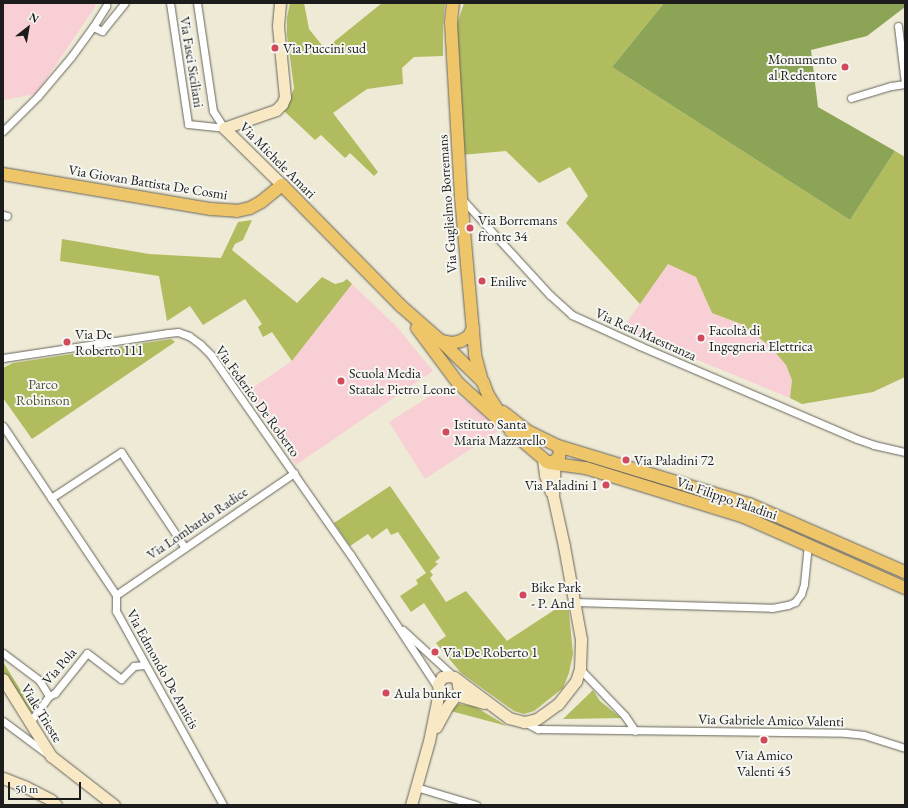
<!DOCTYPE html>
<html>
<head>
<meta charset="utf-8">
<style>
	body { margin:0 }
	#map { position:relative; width:908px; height:808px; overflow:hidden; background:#eeead5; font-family:"EB Garamond",serif }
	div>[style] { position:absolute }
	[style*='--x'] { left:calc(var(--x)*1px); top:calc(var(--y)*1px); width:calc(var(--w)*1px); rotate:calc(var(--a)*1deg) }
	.built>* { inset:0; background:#f7cfd4 }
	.green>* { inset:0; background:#b1bc5e; transform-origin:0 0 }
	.forest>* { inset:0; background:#8ca455 }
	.roads { filter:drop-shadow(0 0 1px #66645d) drop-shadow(0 0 1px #66645d) }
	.street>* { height:7px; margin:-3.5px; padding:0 3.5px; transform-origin:3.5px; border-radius:3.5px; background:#fff }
	.secondary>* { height:11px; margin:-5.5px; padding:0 5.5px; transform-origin:5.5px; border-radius:5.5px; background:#f8e8c3 }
	.primary>* { height:12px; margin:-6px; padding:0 6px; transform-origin:6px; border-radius:6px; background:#eec569 }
	.dots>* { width:11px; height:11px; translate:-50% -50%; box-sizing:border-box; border:2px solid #f6f6f2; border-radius:50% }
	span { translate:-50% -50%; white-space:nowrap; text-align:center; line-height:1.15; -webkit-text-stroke:4px #f6f6f2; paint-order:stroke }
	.poi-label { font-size:14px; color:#1c1c1c }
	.left { translate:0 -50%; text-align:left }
	.right { translate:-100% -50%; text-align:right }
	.street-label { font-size:14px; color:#1c1c1c }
	.park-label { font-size:14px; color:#505433 }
	.frame { position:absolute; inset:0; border:4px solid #1c1c1c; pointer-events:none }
	.north { position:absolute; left:8px; top:8px; width:40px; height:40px; -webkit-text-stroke:3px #f6f6f2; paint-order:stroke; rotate:31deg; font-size:11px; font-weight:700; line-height:16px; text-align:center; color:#1c1c1c }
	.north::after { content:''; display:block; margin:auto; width:14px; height:18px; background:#1c1c1c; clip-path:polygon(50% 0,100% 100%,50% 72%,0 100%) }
	.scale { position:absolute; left:8px; top:782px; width:73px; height:18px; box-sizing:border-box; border:2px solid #1c1c1c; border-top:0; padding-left:5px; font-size:12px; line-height:14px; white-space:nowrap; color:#1c1c1c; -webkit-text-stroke:3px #f6f6f2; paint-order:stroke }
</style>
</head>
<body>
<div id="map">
	<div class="built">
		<div style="clip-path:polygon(3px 3px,96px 3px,95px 7px,36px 94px,3px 100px)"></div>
		<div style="clip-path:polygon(668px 264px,696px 277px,712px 313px,740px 324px,770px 346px,786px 365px,792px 380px,790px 398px,622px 329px)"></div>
		<div style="clip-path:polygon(352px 284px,397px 327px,433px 371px,296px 465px,248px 391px,292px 361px)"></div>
		<div style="clip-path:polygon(444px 387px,480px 411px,498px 431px,425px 479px,389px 422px)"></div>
	</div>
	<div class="green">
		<div style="clip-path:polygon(290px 3px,304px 3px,309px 29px,325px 49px,382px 3px,445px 3px,443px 28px,443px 56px,414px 57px,402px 68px,403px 84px,367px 89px,333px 113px,378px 172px,374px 176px,350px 153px,345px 158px,321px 135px,315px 140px,283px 110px,288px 105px,294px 88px,287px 35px,287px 18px)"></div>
		<div style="clip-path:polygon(464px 3px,664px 3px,612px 67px,850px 220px,895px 151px,905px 157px,905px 377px,873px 392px,802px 404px,790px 398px,792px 380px,786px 365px,770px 346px,741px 324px,712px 313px,696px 277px,668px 264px,640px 304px,566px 223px,588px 196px,570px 167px,539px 183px,506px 151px,461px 155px,457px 25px)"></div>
		<div style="clip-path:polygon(252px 220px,243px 240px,235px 244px,232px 250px,297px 303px,322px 277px,335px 284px,343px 282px,347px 279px,352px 284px,292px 361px,272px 332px,263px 337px,258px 327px,262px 324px,245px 299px,203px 325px,190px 306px,167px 321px,159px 276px,60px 261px,62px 239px,149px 254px,221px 258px,238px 222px)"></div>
		<div style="clip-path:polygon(171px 339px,175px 342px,32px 439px,3px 398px,3px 368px,13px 363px)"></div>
		<div style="clip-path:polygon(390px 486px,440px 558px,435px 562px,438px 564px,430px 571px,433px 575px,430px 578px,446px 602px,466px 591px,507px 641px,565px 603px,568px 602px,573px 654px,569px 673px,563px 688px,534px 711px,524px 714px,514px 711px,461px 673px,436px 643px,446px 636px,424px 603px,411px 612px,400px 596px,418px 584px,416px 580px,426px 573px,398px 532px,391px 535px,387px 528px,372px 539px,368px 534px,350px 546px,334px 523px)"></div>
		<div style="left:3px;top:662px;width:58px;height:6px;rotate:58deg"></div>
		<div style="clip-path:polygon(593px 690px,600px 701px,621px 718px,563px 719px)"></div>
		<div style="clip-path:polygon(459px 704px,474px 706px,507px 726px,447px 710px,453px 705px)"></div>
	</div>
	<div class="forest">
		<div style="clip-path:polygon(664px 3px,905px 3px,905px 7px,867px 36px,811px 50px,818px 107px,895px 151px,850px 220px,612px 67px)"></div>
	</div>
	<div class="roads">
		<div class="street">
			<div style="--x:170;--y:3;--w:122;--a:81.5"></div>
			<div style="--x:188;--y:124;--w:36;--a:6"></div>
			<div style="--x:197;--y:3;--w:109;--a:81.6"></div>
			<div style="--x:213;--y:111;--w:20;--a:57"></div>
			<div style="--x:898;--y:26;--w:57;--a:83"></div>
			<div style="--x:93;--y:27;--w:25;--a:-58"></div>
			<div style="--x:851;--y:98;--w:42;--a:-16.7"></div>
			<div style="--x:891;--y:86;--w:14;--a:-8"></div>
			<div style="--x:3;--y:131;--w:49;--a:-45"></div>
			<div style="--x:38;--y:96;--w:51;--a:-49.8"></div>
			<div style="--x:71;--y:57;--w:37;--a:-54"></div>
			<div style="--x:93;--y:27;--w:10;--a:24"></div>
			<div style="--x:102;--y:31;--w:36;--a:-51"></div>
			<div style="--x:461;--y:198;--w:132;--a:47.5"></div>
			<div style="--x:550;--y:295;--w:30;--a:42"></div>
			<div style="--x:572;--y:315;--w:75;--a:24.5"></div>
			<div style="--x:640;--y:346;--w:236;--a:23.2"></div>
			<div style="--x:857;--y:439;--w:18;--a:19"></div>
			<div style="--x:874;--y:445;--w:32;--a:13"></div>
			<div style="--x:3;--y:215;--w:4;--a:14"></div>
			<div style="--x:3;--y:358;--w:167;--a:-8.6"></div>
			<div style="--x:168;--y:333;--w:10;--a:-6"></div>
			<div style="--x:178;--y:332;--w:12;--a:20"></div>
			<div style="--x:189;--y:336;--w:14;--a:36"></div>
			<div style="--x:200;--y:344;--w:16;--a:45"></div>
			<div style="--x:211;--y:355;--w:243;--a:55.1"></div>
			<div style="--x:350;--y:554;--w:160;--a:56.7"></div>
			<div style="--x:3;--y:426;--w:203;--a:56.2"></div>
			<div style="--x:116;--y:595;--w:16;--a:90"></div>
			<div style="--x:116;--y:611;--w:222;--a:61.1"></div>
			<div style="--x:51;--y:498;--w:84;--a:-33.3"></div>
			<div style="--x:121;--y:452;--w:115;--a:56.3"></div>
			<div style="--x:116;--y:595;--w:216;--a:-34.4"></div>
			<div style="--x:575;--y:602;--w:197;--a:1.7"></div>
			<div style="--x:772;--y:608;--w:16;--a:-11"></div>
			<div style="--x:788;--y:605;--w:8;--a:-23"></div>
			<div style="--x:795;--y:602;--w:10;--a:-53"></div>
			<div style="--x:801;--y:594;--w:10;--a:-73"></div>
			<div style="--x:804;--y:584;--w:40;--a:-84.3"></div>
			<div style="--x:403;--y:630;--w:68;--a:42.6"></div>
			<div style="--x:3;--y:653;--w:45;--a:36.9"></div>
			<div style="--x:39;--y:680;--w:19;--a:58"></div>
			<div style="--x:49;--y:696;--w:32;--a:126"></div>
			<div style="--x:580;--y:669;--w:65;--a:46.2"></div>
			<div style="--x:625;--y:716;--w:18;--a:56"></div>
			<div style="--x:49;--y:696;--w:7;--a:-27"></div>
			<div style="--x:55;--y:693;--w:51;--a:-51.3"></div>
			<div style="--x:87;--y:653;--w:43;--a:37.4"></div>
			<div style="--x:121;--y:679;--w:18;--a:-45"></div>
			<div style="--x:134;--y:666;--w:11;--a:-5"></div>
			<div style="--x:3;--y:721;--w:54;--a:36.7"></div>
			<div style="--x:524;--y:722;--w:16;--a:27"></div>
			<div style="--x:538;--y:729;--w:308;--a:0.7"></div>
			<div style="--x:846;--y:733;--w:18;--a:6"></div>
			<div style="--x:864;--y:735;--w:43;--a:17.6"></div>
			<div style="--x:416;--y:787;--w:63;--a:16.7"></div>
		</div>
		<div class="secondary">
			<div style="--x:280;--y:3;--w:23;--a:95"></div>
			<div style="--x:278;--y:26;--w:71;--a:84.4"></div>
			<div style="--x:285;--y:97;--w:8;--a:113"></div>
			<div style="--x:282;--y:104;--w:8;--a:135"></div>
			<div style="--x:276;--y:110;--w:55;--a:160.9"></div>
			<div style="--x:224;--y:128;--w:81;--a:44.5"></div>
			<div style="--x:543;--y:460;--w:15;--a:82"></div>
			<div style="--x:545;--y:475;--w:18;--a:71"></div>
			<div style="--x:3;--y:679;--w:91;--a:58.1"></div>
			<div style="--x:51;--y:756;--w:80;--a:37.9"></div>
			<div style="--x:456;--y:695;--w:29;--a:16"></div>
			<div style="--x:436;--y:727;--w:23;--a:-61"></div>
			<div style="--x:447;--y:707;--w:20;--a:-53"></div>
			<div style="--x:459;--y:691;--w:11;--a:-100"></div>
			<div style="--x:3;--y:778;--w:22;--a:21"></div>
			<div style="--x:24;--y:786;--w:30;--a:27"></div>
			<div style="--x:51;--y:800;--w:7;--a:45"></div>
			<div style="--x:411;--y:805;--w:66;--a:-74.3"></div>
			<div style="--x:429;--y:741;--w:50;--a:-78.5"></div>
			<div style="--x:439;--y:692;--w:8;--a:-97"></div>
			<div style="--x:438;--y:684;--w:8;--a:-60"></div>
			<div style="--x:442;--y:677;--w:8;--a:-7"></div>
			<div style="--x:450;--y:676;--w:4;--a:14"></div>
			<div style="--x:454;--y:677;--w:69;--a:36.7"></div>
			<div style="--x:509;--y:718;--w:16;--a:15"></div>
			<div style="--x:524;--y:722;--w:13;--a:-13"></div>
			<div style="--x:537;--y:719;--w:26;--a:-36"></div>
			<div style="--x:558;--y:704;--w:29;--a:-52"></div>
			<div style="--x:576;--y:681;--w:13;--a:-72"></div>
			<div style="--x:580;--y:669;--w:30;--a:-88"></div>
			<div style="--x:581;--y:639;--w:95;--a:-100.4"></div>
			<div style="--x:564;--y:546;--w:51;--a:-102.4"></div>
			<div style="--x:553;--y:496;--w:35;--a:-87"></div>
		</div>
		<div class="primary">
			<div style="--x:453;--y:3;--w:20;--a:96"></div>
			<div style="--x:451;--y:23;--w:174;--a:86.7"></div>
			<div style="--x:461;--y:197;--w:159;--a:84.9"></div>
			<div style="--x:475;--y:355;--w:27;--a:75"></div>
			<div style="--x:3;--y:174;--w:211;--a:9.6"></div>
			<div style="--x:211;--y:209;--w:26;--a:4"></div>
			<div style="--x:237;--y:211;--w:13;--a:-13"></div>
			<div style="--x:250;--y:208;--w:13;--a:-29"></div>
			<div style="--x:261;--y:202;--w:27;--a:-39"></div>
			<div style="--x:282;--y:185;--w:170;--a:45.5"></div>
			<div style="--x:401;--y:306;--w:53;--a:41.2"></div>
			<div style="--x:441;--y:341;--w:59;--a:44.3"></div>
			<div style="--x:483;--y:382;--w:14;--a:69"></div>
			<div style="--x:488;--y:395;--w:43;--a:57.4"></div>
			<div style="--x:511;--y:431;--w:48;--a:40.7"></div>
			<div style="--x:547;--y:462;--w:6;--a:0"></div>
			<div style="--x:553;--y:462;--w:8;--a:-40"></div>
			<div style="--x:559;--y:457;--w:5;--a:-79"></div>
			<div style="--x:560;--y:452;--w:6;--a:-108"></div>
			<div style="--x:417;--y:328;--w:69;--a:53.3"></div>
			<div style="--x:458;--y:383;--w:57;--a:42.1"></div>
			<div style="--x:441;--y:341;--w:11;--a:10"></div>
			<div style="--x:452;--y:343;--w:9;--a:-13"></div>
			<div style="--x:461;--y:341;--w:9;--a:-32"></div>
			<div style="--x:469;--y:336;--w:9;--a:-63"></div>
			<div style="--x:503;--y:412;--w:31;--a:38"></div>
			<div style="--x:527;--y:431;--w:34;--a:26"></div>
			<div style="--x:558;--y:446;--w:200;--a:16.9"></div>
			<div style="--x:749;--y:504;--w:170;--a:23.6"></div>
			<div style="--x:549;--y:463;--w:37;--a:8"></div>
			<div style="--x:586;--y:468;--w:165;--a:17.2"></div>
			<div style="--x:744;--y:517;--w:176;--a:23.8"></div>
		</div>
	</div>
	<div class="dots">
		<div style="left:275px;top:48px;background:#d1495b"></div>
		<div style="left:845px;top:67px;background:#d1495b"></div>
		<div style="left:470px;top:228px;background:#d1495b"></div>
		<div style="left:482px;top:281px;background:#d1495b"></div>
		<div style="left:701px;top:338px;background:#d1495b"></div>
		<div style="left:67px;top:342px;background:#d1495b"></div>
		<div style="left:341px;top:381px;background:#d1495b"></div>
		<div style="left:446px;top:432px;background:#d1495b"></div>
		<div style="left:626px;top:460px;background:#d1495b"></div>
		<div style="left:606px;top:485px;background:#d1495b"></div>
		<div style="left:523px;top:595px;background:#d1495b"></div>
		<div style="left:435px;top:652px;background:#d1495b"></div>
		<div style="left:386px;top:693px;background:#d1495b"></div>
		<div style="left:764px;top:740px;background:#d1495b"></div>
	</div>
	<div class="poi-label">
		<span class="left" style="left:283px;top:48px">Via Puccini sud</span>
		<span class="right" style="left:837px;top:67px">Monumento<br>al Redentore</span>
		<span class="left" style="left:478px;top:228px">Via Borremans<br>fronte 34</span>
		<span class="left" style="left:490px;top:281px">Enilive</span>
		<span class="left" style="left:709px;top:338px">Facoltà di<br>Ingegneria Elettrica</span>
		<span class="left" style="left:75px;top:342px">Via De<br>Roberto 111</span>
		<span class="left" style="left:349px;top:381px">Scuola Media<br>Statale Pietro Leone</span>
		<span class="left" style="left:454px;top:432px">Istituto Santa<br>Maria Mazzarello</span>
		<span class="left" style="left:634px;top:460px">Via Paladini 72</span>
		<span class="right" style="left:598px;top:485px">Via Paladini 1</span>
		<span class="left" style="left:531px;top:595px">Bike Park<br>- P. And</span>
		<span class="left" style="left:443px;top:652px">Via De Roberto 1</span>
		<span class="left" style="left:394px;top:693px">Aula bunker</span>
		<span style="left:764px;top:763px">Via Amico<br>Valenti 45</span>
	</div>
	<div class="street-label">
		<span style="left:192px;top:62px;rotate:81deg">Via Fasci Siciliani</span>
		<span style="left:278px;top:160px;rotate:45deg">Via Michele Amari</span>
		<span style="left:148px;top:182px;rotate:9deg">Via Giovan Battista De Cosmi</span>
		<span style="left:447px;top:204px;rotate:-94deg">Via Guglielmo Borremans</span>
		<span style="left:646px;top:334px;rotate:24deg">Via Real Maestranza</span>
		<span style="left:258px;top:401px;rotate:54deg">Via Federico De Roberto</span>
		<span style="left:727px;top:498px;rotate:19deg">Via Filippo Paladini</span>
		<span style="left:197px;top:523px;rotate:-34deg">Via Lombardo Radice</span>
		<span style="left:59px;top:666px;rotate:-49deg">Via Pola</span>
		<span style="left:163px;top:669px;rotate:61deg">Via Edmondo De Amicis</span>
		<span style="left:42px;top:713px;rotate:58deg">Viale Trieste</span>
		<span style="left:771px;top:720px;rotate:1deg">Via Gabriele Amico Valenti</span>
	</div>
	<div class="park-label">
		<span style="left:43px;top:392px">Parco<br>Robinson</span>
	</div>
	<div class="frame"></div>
	<div class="north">N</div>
	<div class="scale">50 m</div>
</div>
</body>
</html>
